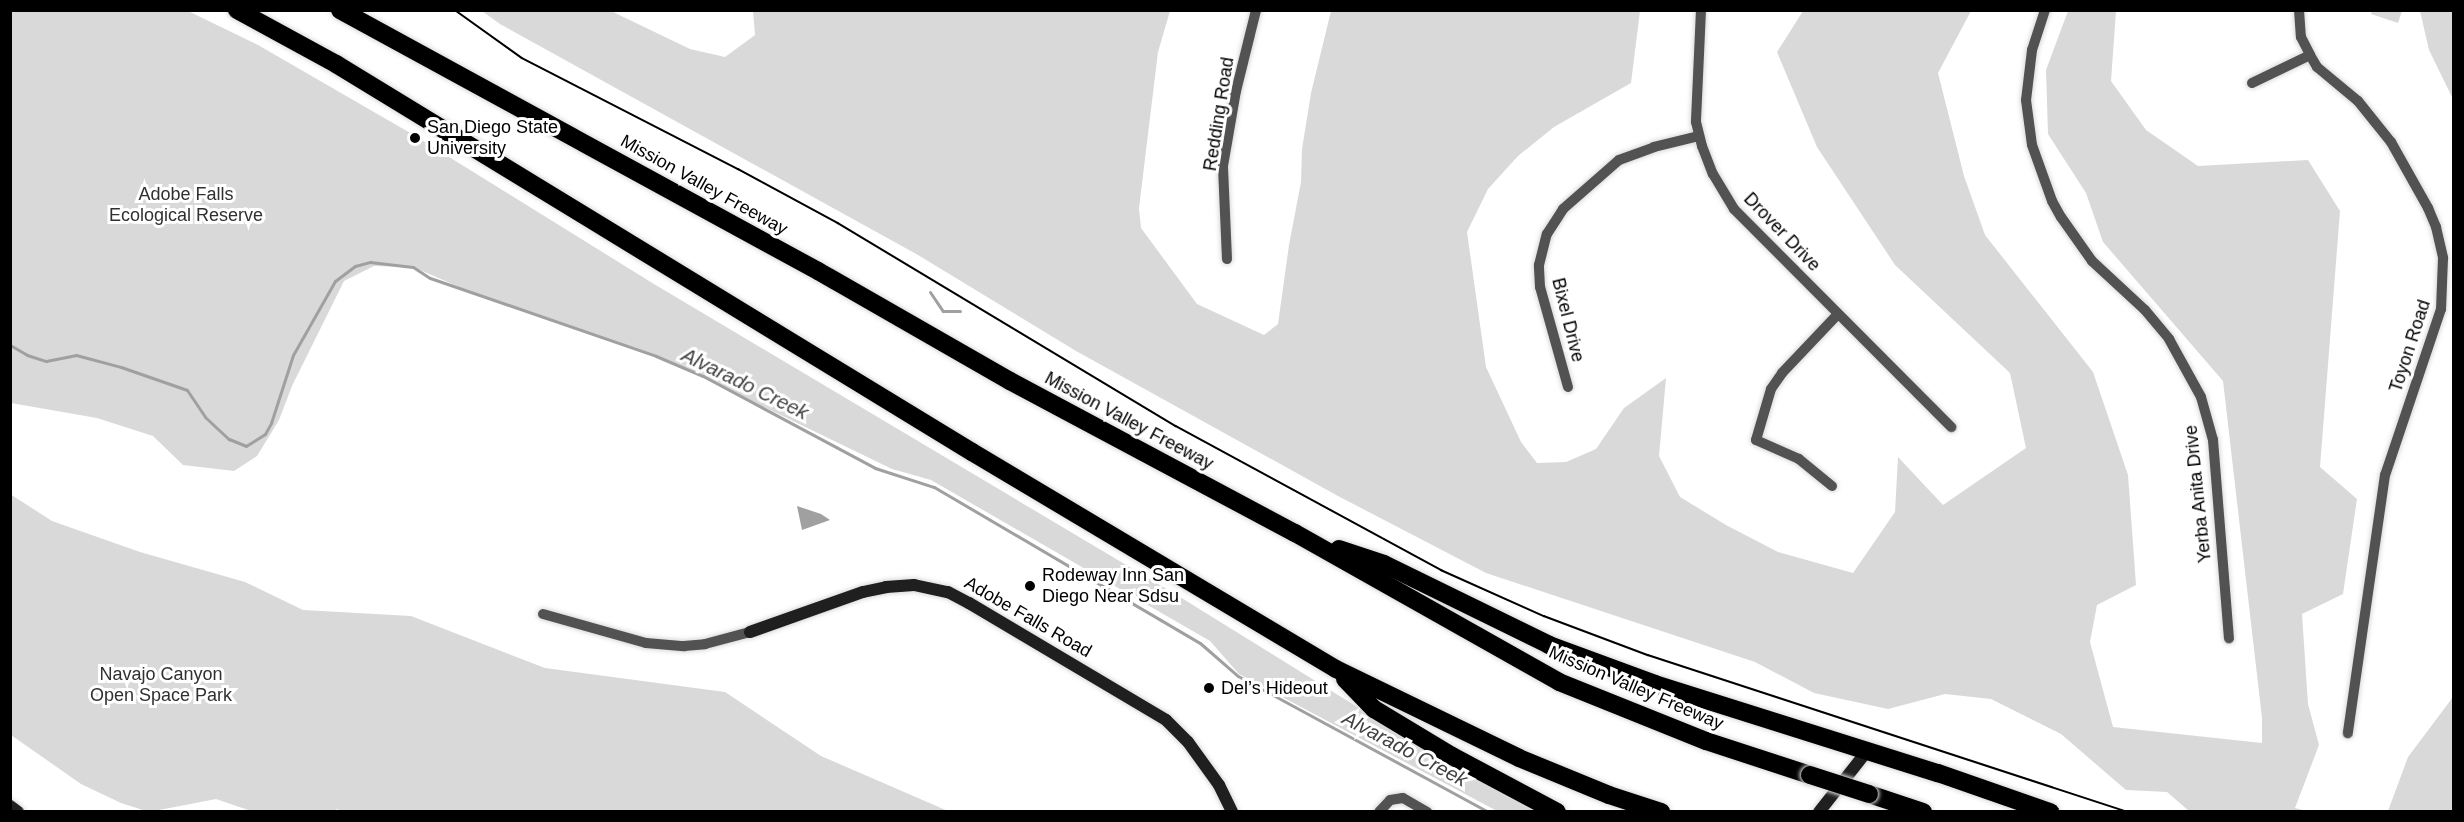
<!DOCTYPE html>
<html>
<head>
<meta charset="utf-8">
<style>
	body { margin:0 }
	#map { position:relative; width:2464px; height:822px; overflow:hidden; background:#fff; font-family:Arial,sans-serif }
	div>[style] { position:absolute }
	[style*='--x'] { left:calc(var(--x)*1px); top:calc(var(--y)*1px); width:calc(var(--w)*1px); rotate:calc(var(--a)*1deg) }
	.green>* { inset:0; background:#d9d9d9 }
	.water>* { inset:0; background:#a0a0a0 }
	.stream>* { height:3px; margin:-1.5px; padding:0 1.5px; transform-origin:1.5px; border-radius:1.5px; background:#a0a0a0 }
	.roads { filter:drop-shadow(0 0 2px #dbdbdb) drop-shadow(0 0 2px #dbdbdb) }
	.street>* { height:10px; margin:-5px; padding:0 5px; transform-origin:5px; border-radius:5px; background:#525252 }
	.secondary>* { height:12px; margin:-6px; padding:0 6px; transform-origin:6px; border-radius:6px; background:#1f1f1f }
	.highway>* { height:18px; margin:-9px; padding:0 9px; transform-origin:9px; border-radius:9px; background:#000 }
	.tram>* { height:1.5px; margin:-0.75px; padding:0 0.75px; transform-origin:0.75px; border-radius:0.75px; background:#000 }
	.bridges { filter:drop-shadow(0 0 2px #dbdbdb) drop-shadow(0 0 2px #dbdbdb) }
	.highway-bridge>* { height:18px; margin:-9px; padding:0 9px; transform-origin:9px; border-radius:9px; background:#000 }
	.dots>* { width:16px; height:16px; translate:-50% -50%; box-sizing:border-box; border:3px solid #fff; border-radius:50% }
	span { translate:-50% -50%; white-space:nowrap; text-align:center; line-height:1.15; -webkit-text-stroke:6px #fff; paint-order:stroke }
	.street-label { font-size:18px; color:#000 }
	.poi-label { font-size:18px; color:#000 }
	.left { translate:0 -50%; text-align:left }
	.park-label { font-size:18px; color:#303030 }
	.water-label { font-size:20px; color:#414141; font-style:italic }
	.frame { position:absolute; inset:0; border:12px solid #000; pointer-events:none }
</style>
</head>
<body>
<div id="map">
	<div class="green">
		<div style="clip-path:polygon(10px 11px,188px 11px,258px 45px,412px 134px,654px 284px,1180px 597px,1433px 754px,1539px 811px,1497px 811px,1239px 674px,1210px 641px,931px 480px,892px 469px,673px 363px,473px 293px,413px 267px,374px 266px,344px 281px,292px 386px,279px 420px,257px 456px,234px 471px,183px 465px,153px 436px,97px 418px,11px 403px)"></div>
		<div style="clip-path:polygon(482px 11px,611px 11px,690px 49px,725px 57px,755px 35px,753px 11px,1170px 11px,1158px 52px,1139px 208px,1141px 228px,1197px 304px,1264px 335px,1278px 324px,1289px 245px,1301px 182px,1302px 149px,1311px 93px,1331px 11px,1640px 11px,1631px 83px,1554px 127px,1518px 156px,1488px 189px,1467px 232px,1486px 367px,1521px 442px,1537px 463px,1566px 462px,1596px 449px,1624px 408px,1666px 378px,1659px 456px,1680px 497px,1726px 525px,1778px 552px,1853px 573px,1895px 512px,1898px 457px,1943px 505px,2026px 448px,2010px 373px,1895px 265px,1817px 147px,1777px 52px,1803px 11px,1971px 11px,1938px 73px,1964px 176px,1985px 235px,2093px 372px,2128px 475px,2136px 585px,2097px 605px,2090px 642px,2113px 727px,2262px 743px,2262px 718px,2223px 381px,2103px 242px,2086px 193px,2048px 134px,2046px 70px,2068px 11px,2116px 11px,2111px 81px,2146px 130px,2198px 166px,2308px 160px,2340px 211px,2320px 467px,2357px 499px,2343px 594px,2302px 614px,2308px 704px,2319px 745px,2295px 808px,2307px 811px,2189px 811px,2167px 792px,2126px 790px,2061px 734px,1991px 699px,1945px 694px,1888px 709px,1814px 693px,1755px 662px,1486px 573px,1338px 496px,1076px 351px,918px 255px,500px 24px)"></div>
		<div style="clip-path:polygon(2372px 11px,2373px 10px,2402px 11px,2398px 23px,2371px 14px)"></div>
		<div style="clip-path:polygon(2420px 11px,2453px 11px,2453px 99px,2429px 50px)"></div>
		<div style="clip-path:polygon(10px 494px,52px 521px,140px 552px,245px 582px,303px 610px,411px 616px,545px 668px,725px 692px,821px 756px,948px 811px,342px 812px,337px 809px,331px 812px,254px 812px,216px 799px,149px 812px,121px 803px,81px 784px,11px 735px)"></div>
		<div style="clip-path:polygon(2453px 697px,2453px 811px,2388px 811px,2408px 757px)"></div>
	</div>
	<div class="water">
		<div style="clip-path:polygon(797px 506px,821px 514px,830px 520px,802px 530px)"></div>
	</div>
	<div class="stream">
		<div style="--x:930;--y:292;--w:23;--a:56"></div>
		<div style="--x:943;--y:311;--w:17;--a:0"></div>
		<div style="--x:10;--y:345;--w:20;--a:30"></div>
		<div style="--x:27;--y:355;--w:20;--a:18"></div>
		<div style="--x:46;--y:361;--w:31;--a:-11"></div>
		<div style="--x:76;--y:355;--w:47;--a:14.9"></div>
		<div style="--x:121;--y:367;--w:70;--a:19.2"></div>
		<div style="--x:187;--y:390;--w:32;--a:56"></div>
		<div style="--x:205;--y:417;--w:33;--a:43"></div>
		<div style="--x:229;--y:439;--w:18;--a:22"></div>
		<div style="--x:246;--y:446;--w:22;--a:-32"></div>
		<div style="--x:265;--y:434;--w:13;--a:-61"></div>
		<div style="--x:271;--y:423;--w:71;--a:-72.1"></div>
		<div style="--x:293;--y:355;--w:85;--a:-60.4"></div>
		<div style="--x:335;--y:281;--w:25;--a:-37"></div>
		<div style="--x:355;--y:266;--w:16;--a:-15"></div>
		<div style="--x:370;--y:262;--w:43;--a:6.6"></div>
		<div style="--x:413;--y:267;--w:20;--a:33"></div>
		<div style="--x:430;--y:278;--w:239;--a:19"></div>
		<div style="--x:656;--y:356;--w:51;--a:23.1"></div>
		<div style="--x:703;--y:376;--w:195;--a:28.1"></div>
		<div style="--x:875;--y:468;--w:62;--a:17.9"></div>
		<div style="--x:934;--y:487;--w:308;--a:30.4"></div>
		<div style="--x:1200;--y:643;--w:50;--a:41"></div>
		<div style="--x:1238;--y:676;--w:285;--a:28.5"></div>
	</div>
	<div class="roads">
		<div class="street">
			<div style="--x:1701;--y:10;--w:112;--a:92.6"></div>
			<div style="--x:1696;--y:122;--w:25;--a:76"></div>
			<div style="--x:1702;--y:146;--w:30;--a:69"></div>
			<div style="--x:1713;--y:174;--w:41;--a:59"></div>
			<div style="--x:1734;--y:209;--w:308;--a:45.1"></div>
			<div style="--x:2045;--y:10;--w:42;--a:108"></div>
			<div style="--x:2032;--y:50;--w:50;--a:96.8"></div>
			<div style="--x:2026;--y:100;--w:45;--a:82.4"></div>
			<div style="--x:2032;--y:145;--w:59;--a:70.3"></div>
			<div style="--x:2052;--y:201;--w:18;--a:61"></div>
			<div style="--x:2061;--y:217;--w:54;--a:54.8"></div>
			<div style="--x:2092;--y:261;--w:72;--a:42.8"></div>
			<div style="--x:2145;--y:310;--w:38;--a:50"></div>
			<div style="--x:2169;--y:339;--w:66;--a:61.1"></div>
			<div style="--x:2201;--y:397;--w:45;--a:74.4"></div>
			<div style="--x:2213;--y:440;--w:199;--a:85.4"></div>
			<div style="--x:2299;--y:10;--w:27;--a:86"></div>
			<div style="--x:2301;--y:37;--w:20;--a:63"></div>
			<div style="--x:2310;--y:55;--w:14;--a:60"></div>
			<div style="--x:2317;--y:67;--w:53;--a:39.7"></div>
			<div style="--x:2358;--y:101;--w:53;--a:51.2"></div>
			<div style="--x:2391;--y:142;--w:76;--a:60.7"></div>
			<div style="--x:2428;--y:208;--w:21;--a:67"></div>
			<div style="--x:2436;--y:227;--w:32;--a:77"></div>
			<div style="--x:2443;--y:258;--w:51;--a:92.2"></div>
			<div style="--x:2441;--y:309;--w:175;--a:108.6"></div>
			<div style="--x:2385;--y:475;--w:261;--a:98.2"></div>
			<div style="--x:2252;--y:83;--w:64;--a:-25.8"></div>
			<div style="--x:1227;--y:259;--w:93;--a:-92.5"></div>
			<div style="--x:1223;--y:166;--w:76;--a:-80.2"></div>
			<div style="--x:1236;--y:91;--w:83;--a:-76.1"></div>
			<div style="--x:1568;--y:387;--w:104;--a:-105.6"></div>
			<div style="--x:1540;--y:287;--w:22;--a:-93"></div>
			<div style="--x:1539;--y:265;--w:32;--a:-76"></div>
			<div style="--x:1547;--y:234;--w:30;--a:-57"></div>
			<div style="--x:1563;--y:209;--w:74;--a:-41.2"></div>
			<div style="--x:1619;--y:160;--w:37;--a:-20"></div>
			<div style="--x:1654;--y:147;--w:46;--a:-13.7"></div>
			<div style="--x:1832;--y:486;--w:43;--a:-140.7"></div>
			<div style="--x:1799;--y:459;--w:47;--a:-156.2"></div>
			<div style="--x:1756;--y:440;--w:53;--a:-73.6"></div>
			<div style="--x:1771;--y:389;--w:19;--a:-55"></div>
			<div style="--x:1782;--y:373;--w:81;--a:-46.5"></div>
			<div style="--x:543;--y:614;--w:107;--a:15.7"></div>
			<div style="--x:646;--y:643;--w:38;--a:5"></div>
			<div style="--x:684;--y:646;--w:21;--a:-5"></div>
			<div style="--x:705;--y:644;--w:47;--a:-14.9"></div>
			<div style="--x:1379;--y:812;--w:16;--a:-47"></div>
			<div style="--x:1390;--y:800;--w:13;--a:-9"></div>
			<div style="--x:1403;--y:798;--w:28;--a:30"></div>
		</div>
		<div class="secondary">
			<div style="--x:750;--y:632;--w:120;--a:-19.5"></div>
			<div style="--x:863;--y:592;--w:24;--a:-12"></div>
			<div style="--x:886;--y:587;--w:28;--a:-4"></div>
			<div style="--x:914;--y:585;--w:35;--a:12"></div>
			<div style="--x:948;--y:592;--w:24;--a:28"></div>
			<div style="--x:969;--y:603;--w:229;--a:30.7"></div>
			<div style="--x:1166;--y:720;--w:31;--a:45"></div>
			<div style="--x:1188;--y:742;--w:53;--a:54.2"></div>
			<div style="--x:1219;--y:785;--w:30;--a:64"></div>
			<div style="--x:10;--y:806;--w:10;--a:37"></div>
			<div style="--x:1819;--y:812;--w:78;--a:-51.8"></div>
		</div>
		<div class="highway">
			<div style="--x:237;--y:10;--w:113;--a:28.6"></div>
			<div style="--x:336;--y:64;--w:745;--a:31.39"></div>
			<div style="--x:972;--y:452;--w:424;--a:30.8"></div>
			<div style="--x:1336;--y:669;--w:203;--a:25.9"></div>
			<div style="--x:1519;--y:758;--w:97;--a:22.3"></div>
			<div style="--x:1609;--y:795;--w:55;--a:18.1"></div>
			<div style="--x:340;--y:10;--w:545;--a:28.64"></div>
			<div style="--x:818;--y:271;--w:221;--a:29.8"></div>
			<div style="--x:1010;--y:381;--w:323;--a:28.1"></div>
			<div style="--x:1295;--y:533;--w:303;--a:29.4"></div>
			<div style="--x:1559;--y:682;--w:158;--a:21.9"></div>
			<div style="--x:1706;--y:741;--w:109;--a:18.1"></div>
			<div style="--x:1339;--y:549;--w:47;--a:18.4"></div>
			<div style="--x:1384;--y:564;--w:184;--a:26.1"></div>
			<div style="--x:1549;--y:645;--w:113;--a:20.2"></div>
			<div style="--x:1655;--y:684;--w:297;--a:17.5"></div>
			<div style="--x:1938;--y:773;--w:119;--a:19.2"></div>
			<div style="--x:1345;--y:679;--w:42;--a:46"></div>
			<div style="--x:1374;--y:709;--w:91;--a:31.1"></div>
			<div style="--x:1452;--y:756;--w:119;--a:28.1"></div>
			<div style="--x:1869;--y:794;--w:57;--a:18.4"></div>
		</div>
	</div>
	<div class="tram">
		<div style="--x:455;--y:10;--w:82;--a:35.6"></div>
		<div style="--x:522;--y:58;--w:243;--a:27.2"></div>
		<div style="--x:738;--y:169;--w:114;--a:28.4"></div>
		<div style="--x:838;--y:223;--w:394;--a:31"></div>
		<div style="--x:1176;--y:426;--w:302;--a:28.5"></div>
		<div style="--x:1441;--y:570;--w:113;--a:24.1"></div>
		<div style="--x:1544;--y:616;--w:111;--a:20.6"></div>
		<div style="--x:1648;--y:655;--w:505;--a:18.11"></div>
	</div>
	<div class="bridges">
		<div class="highway-bridge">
			<div style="--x:1810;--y:775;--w:62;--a:17.9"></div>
		</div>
	</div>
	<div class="dots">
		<div style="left:415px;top:138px;background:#000"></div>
		<div style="left:1030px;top:586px;background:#000"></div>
		<div style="left:1209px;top:688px;background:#000"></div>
	</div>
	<div class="street-label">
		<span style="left:1219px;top:114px;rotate:-81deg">Redding Road</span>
		<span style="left:704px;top:185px;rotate:29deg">Mission Valley Freeway</span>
		<span style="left:1782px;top:232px;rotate:46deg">Drover Drive</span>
		<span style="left:1568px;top:320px;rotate:76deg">Bixel Drive</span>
		<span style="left:2410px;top:346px;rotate:-72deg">Toyon Road</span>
		<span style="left:1129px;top:421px;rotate:28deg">Mission Valley Freeway</span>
		<span style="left:2198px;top:494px;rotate:-96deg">Yerba Anita Drive</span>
		<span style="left:1028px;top:617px;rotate:30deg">Adobe Falls Road</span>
		<span style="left:1636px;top:688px;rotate:23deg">Mission Valley Freeway</span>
	</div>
	<div class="poi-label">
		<span class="left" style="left:427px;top:138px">San Diego State<br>University</span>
		<span class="left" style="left:1042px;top:586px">Rodeway Inn San<br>Diego Near Sdsu</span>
		<span class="left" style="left:1221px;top:688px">Del’s Hideout</span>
	</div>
	<div class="park-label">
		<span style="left:186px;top:205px">Adobe Falls<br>Ecological Reserve</span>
		<span style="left:161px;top:685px">Navajo Canyon<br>Open Space Park</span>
	</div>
	<div class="water-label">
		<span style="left:745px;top:384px;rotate:26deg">Alvarado Creek</span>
		<span style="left:1405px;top:749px;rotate:28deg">Alvarado Creek</span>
	</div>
	<div class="frame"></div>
</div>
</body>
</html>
